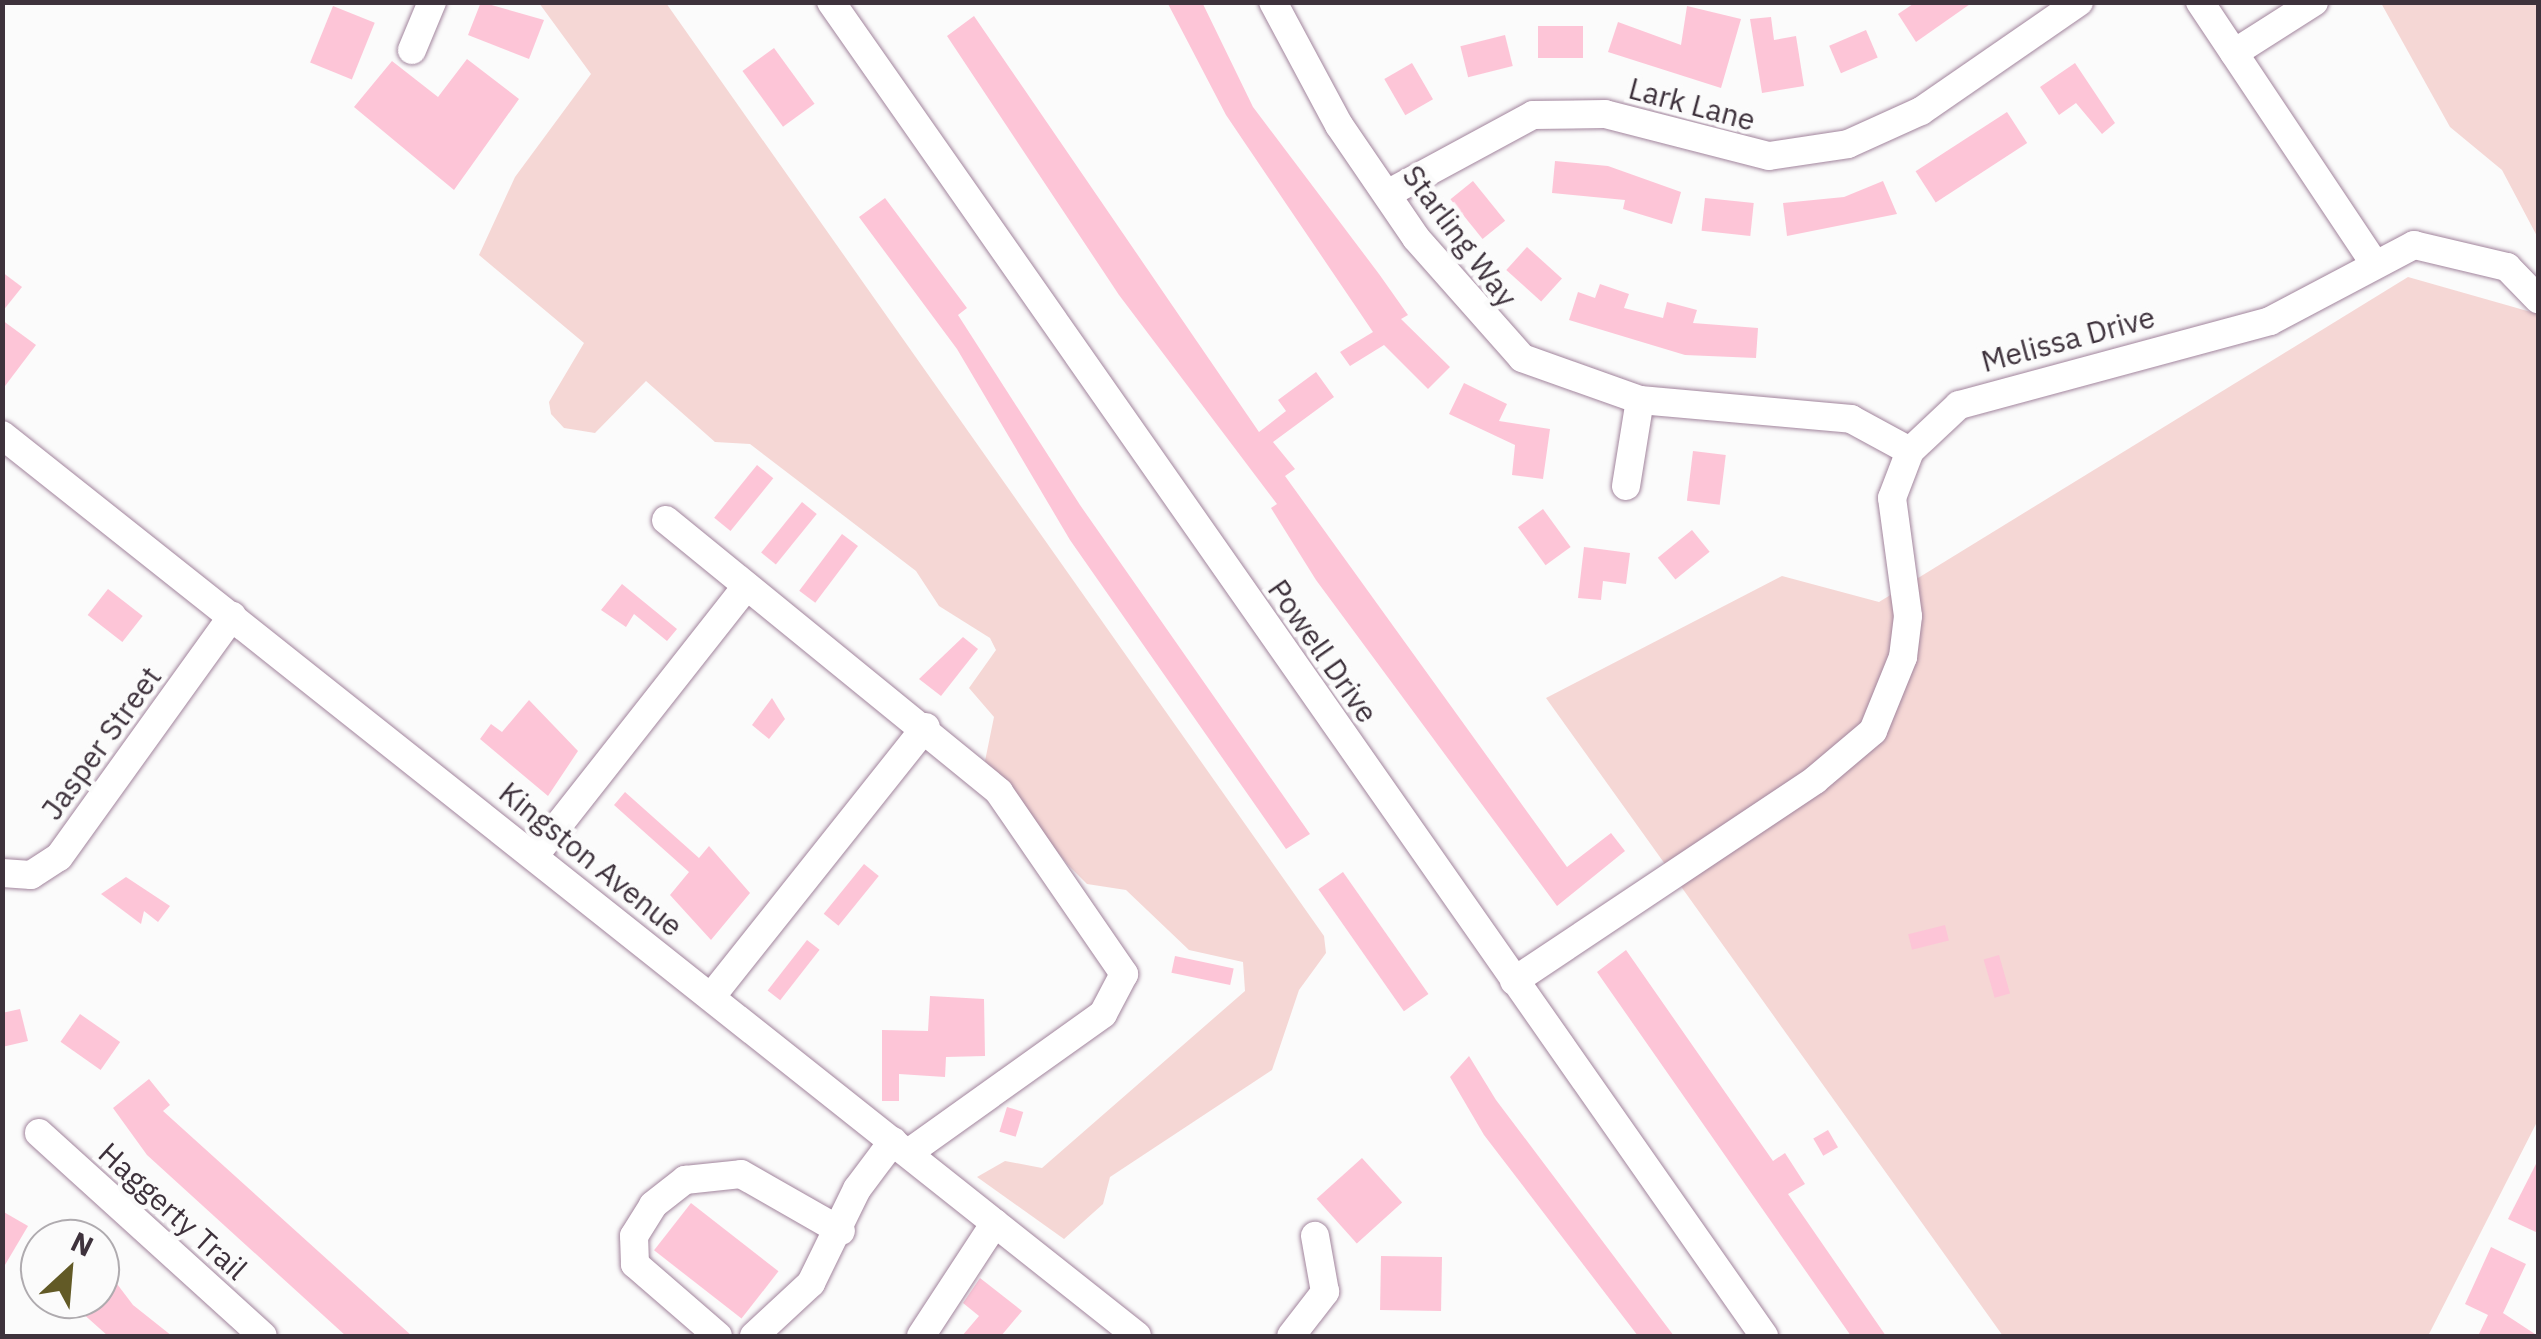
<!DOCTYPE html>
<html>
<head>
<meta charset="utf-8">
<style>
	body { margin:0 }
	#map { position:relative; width:2541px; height:1339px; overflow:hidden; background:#fbfbfb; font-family:"IBM Plex Sans",sans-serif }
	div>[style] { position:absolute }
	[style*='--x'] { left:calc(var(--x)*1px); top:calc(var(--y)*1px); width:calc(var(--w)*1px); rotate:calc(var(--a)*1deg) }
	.green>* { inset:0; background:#f5d7d5 }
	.building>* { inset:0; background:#fdc5d7; transform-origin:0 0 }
	.roads { filter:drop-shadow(0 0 2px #a2859d) drop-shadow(0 0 2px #a2859d) }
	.minor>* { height:28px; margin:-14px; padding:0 14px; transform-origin:14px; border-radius:14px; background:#fff }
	span { translate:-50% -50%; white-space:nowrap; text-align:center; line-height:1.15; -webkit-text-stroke:9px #fbfbfb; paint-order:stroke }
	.street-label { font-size:30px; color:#3e323c }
	.frame { position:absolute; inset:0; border:5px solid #3e323c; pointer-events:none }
	.north { position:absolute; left:20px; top:1219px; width:100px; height:100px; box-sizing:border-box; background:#fbfbfb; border:2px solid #afabaf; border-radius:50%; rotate:26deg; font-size:28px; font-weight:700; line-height:40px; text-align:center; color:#3e323c }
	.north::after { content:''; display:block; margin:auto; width:35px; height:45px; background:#625a26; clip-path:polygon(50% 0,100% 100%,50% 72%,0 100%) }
</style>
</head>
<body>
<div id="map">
	<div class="green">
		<div style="clip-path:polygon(539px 3px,666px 3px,1324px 936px,1326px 953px,1299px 990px,1272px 1070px,1110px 1177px,1103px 1204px,1064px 1239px,977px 1177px,1005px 1161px,1042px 1168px,1245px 991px,1243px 962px,1189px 950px,1126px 890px,1087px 884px,1068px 865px,985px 761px,994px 717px,969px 688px,996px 650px,990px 638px,939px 606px,916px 571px,750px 444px,715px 442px,646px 381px,595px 433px,564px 428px,551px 414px,549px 402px,584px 343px,479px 255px,515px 177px,591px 74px)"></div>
		<div style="clip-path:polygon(2381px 3px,2538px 3px,2538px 238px,2502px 170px,2450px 127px)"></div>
		<div style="clip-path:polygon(2408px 277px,2538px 314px,2538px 1120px,2428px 1336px,2003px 1336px,1546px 698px,1782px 576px,1879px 602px)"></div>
	</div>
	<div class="building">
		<div style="clip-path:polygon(481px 2px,544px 20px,529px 59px,468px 35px)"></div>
		<div style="clip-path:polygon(1167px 2px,1202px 2px,1253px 107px,1379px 274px,1408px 315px,1401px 319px,1450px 367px,1428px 389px,1384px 345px,1350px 366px,1340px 352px,1373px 332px,1226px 115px)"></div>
		<div style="clip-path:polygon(1916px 2px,1973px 2px,1916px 42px,1898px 14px)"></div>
		<div style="left:333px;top:6px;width:45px;height:61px;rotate:22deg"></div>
		<div style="clip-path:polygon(1687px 6px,1741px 19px,1721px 88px,1608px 52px,1618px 22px,1681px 45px)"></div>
		<div style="clip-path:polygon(974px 16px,1259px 432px,1286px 411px,1278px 400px,1316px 372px,1334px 397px,1273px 442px,1295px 469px,1285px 476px,1567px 867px,1611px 833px,1625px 851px,1557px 906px,1316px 580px,1271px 508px,1277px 504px,1119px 295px,947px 36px)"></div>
		<div style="clip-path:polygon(1771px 17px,1774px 40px,1796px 36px,1804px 86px,1762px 93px,1750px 19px)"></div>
		<div style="left:1538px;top:26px;width:45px;height:32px"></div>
		<div style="left:1866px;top:30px;width:30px;height:40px;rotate:67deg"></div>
		<div style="left:1505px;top:35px;width:32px;height:46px;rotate:76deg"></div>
		<div style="left:774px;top:48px;width:69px;height:39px;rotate:54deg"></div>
		<div style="clip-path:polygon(467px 59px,519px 99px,454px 190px,354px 107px,392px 61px,438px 97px)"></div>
		<div style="left:1412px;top:63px;width:42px;height:32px;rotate:60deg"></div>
		<div style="clip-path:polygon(2075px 63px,2115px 123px,2102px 134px,2076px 103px,2059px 115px,2040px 87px)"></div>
		<div style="left:2007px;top:112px;width:37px;height:109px;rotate:57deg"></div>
		<div style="clip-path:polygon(1555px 161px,1608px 166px,1681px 192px,1672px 224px,1623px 209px,1625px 200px,1552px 193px)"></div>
		<div style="left:1473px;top:181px;width:51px;height:29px;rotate:51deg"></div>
		<div style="clip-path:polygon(1883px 181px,1897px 214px,1787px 236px,1783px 203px,1844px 197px)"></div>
		<div style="clip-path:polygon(885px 198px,967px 308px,958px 315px,1080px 505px,1310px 834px,1286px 849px,1070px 540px,957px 349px,859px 217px)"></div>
		<div style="left:1705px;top:198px;width:49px;height:33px;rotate:6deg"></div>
		<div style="left:1527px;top:247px;width:47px;height:31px;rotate:42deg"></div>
		<div style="clip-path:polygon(2px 272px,22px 287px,2px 312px)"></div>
		<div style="clip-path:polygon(1600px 284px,1629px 294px,1624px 308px,1663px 318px,1667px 302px,1697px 310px,1693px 323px,1758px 328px,1756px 358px,1685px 355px,1569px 320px,1578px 292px,1595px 298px)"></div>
		<div style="clip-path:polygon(2px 320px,36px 345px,2px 390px)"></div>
		<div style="clip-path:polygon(1464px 383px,1507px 404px,1499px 421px,1550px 429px,1543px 479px,1512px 475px,1515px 445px,1449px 414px)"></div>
		<div style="left:1693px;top:451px;width:33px;height:50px;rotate:7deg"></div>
		<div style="left:757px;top:465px;width:21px;height:68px;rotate:39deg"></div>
		<div style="left:802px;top:502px;width:19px;height:65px;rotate:39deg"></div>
		<div style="left:1543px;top:509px;width:47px;height:31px;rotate:54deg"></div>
		<div style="left:1692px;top:530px;width:28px;height:44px;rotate:51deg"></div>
		<div style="left:842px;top:534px;width:20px;height:71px;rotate:37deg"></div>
		<div style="clip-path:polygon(1584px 547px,1630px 553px,1626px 584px,1603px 581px,1601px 600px,1578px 598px)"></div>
		<div style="clip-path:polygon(622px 584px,677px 629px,667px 641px,634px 614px,626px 627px,601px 610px)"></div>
		<div style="left:108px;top:589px;width:44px;height:33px;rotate:38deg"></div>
		<div style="clip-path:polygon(963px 637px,978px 649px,941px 696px,919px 679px)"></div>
		<div style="clip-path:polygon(772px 698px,785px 719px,769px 739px,752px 725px)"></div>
		<div style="clip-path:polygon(529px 700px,578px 751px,548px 796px,480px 739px,491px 724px,502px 732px)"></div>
		<div style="clip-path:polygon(625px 792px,699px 858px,709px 846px,750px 893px,711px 940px,670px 895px,689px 872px,614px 805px)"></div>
		<div style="left:864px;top:864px;width:19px;height:64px;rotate:39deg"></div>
		<div style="left:1343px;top:872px;width:149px;height:30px;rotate:55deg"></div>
		<div style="clip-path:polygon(126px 877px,170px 906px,158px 922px,144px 911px,141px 924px,101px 894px)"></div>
		<div style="left:1945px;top:925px;width:16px;height:38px;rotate:76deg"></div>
		<div style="left:807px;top:940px;width:16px;height:64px;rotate:38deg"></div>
		<div style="clip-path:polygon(1626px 950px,1773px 1161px,1785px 1153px,1805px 1184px,1788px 1194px,1886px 1336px,1851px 1336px,1597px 972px)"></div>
		<div style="left:1999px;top:955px;width:40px;height:16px;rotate:74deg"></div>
		<div style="left:1175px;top:956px;width:60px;height:17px;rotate:12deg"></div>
		<div style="clip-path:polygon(930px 996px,984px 999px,985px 1056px,946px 1057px,945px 1077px,899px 1074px,899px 1101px,882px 1101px,882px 1030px,928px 1031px)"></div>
		<div style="clip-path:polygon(20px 1009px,28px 1041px,2px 1047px,2px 1013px)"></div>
		<div style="left:80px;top:1014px;width:49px;height:34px;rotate:35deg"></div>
		<div style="clip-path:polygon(1469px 1056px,1496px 1100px,1674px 1336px,1638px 1336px,1484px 1135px,1450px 1077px)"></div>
		<div style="clip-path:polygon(149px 1079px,170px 1105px,163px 1111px,412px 1336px,346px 1336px,147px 1155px,113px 1108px)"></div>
		<div style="left:1007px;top:1107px;width:17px;height:26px;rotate:17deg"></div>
		<div style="left:1828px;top:1130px;width:20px;height:17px;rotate:60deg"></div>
		<div style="left:1362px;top:1158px;width:60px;height:61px;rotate:48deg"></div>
		<div style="clip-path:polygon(2538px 1160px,2538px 1233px,2508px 1219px)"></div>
		<div style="left:691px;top:1203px;width:111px;height:60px;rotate:38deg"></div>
		<div style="clip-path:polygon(2px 1211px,28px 1226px,2px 1270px)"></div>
		<div style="clip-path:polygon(2491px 1247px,2526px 1264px,2503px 1313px,2538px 1336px,2478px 1336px,2488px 1315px,2465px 1304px)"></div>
		<div style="left:1381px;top:1256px;width:61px;height:54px;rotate:1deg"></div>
		<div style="clip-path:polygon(111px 1276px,133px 1305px,172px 1336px,108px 1336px,80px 1311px,100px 1299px)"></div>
		<div style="clip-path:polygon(980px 1278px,1022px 1311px,1001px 1336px,962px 1336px,979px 1316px,963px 1303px)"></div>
	</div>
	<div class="roads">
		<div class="minor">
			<div style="--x:831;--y:2;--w:1628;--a:55.03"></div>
			<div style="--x:1273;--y:2;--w:140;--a:61.8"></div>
			<div style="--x:1339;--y:125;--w:137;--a:55.7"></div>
			<div style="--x:1416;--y:238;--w:160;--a:48.5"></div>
			<div style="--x:1522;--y:358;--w:125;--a:19.6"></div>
			<div style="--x:1640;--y:400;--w:212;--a:5.1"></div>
			<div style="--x:1851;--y:419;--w:67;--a:28.5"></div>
			<div style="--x:2200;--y:2;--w:310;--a:56.3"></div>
			<div style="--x:412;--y:50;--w:52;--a:-67.4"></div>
			<div style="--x:2234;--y:53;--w:95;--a:-32.5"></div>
			<div style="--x:1387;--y:194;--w:166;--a:-28.4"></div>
			<div style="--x:1533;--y:115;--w:72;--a:-0.8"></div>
			<div style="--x:1605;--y:114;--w:169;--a:14.4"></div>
			<div style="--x:1769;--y:156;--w:80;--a:-8.6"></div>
			<div style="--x:1848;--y:144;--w:80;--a:-24.3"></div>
			<div style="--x:1921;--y:111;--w:192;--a:-34.6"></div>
			<div style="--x:2;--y:435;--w:1449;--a:38.44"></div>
			<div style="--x:1626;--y:486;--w:87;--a:-80.8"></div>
			<div style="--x:666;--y:520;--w:430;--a:39.2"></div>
			<div style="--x:999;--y:792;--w:221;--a:55.5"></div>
			<div style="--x:1124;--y:974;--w:45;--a:117.7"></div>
			<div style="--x:1103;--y:1014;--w:239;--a:144.5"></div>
			<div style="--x:535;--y:855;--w:342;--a:-51.8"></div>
			<div style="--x:2;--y:873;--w:29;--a:4"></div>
			<div style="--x:31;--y:875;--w:33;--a:-33"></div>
			<div style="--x:59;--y:857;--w:297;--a:-54.3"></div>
			<div style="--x:1514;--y:981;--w:362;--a:-33.7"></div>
			<div style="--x:1815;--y:780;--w:76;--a:-40.2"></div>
			<div style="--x:1873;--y:731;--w:80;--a:-67.9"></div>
			<div style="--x:1903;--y:657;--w:41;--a:-83"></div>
			<div style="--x:1908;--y:616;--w:119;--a:-97.7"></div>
			<div style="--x:1892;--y:498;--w:50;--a:-69"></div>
			<div style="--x:1910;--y:451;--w:67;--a:-43.2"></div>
			<div style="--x:1959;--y:405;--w:322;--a:-15.1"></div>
			<div style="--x:2270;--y:321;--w:163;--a:-27.8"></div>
			<div style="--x:2414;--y:245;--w:96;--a:13.3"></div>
			<div style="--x:2507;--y:267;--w:45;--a:45.9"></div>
			<div style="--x:711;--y:997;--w:345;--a:-51.5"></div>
			<div style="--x:39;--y:1133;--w:302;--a:42.2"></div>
			<div style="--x:718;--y:1336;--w:110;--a:-139.1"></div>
			<div style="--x:635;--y:1264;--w:28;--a:-92"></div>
			<div style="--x:634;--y:1236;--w:36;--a:-58"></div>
			<div style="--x:653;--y:1205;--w:41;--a:-38"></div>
			<div style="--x:685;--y:1180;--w:56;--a:-6.1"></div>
			<div style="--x:741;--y:1174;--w:115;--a:29.7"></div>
			<div style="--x:754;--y:1336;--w:78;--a:-42.9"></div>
			<div style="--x:811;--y:1283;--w:105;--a:-63.9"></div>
			<div style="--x:857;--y:1189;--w:60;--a:-53.1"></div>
			<div style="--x:921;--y:1336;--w:135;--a:-56.8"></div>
			<div style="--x:1291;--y:1336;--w:56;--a:-52.3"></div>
			<div style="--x:1325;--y:1292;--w:57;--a:-100.1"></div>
		</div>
	</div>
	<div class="street-label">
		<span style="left:1692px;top:104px;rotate:15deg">Lark Lane</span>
		<span style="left:1460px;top:236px;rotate:53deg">Starling Way</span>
		<span style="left:2068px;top:339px;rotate:-15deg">Melissa Drive</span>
		<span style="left:1323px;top:651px;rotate:55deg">Powell Drive</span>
		<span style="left:101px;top:743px;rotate:-54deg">Jasper Street</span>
		<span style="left:591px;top:859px;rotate:39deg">Kingston Avenue</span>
		<span style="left:173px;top:1211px;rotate:42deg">Haggerty Trail</span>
	</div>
	<div class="frame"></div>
	<div class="north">N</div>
</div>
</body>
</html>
